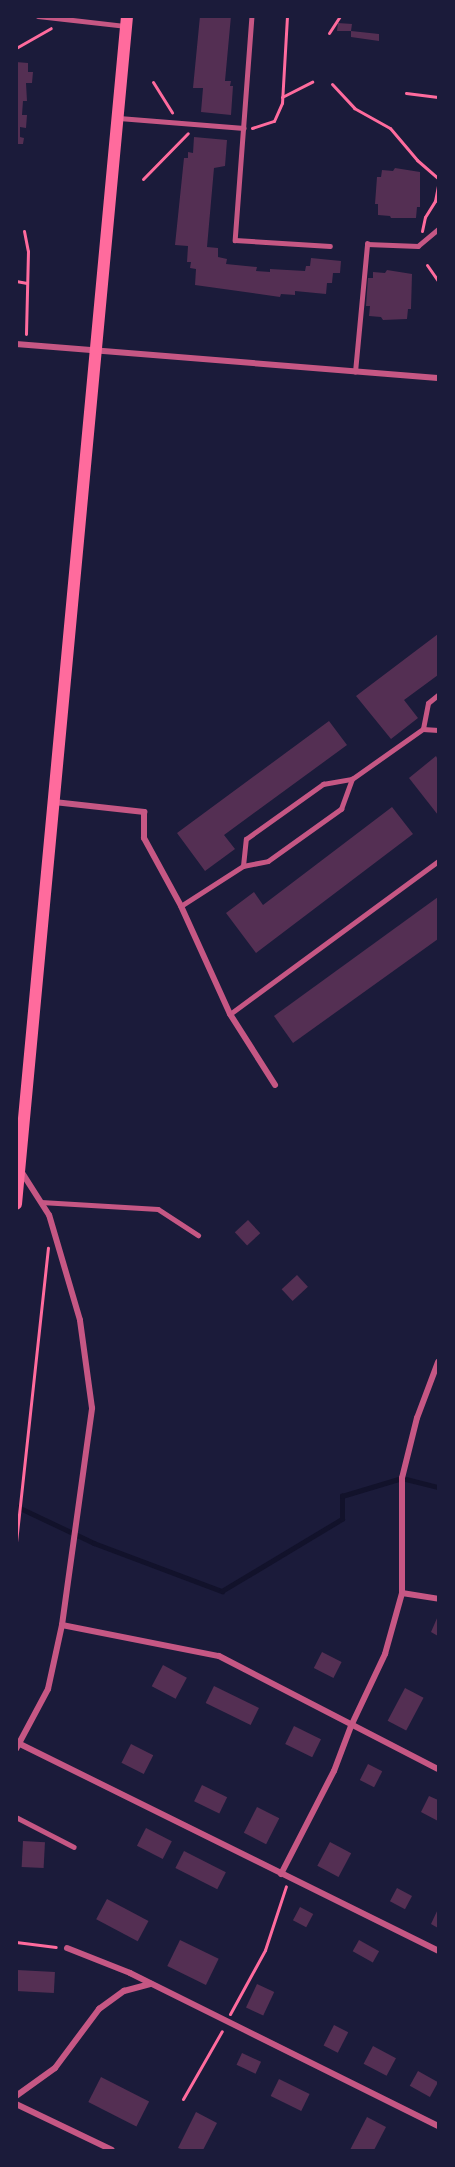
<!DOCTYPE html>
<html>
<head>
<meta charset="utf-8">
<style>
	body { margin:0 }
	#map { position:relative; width:455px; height:2167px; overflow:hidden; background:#1b1b3a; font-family:"Noto Sans",sans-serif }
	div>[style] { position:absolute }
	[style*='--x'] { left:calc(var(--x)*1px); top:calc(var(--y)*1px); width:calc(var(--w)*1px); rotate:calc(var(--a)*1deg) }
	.stream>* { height:4.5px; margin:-2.25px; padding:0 2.25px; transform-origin:2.25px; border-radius:2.25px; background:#12122b }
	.building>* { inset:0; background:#542f53; transform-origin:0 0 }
	.path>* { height:3px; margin:-1.5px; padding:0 1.5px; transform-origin:1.5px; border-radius:1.5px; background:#ff6b9d }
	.service>* { height:4.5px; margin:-2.25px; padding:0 2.25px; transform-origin:2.25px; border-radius:2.25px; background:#c65784 }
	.minor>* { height:6px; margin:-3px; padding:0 3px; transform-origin:3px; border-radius:3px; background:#c65784 }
	.secondary>* { height:12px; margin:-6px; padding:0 6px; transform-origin:6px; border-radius:6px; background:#ff6b9d }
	span { translate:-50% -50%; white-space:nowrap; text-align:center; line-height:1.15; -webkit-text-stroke:4.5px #1b1b3a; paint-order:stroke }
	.frame { position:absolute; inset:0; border:18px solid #1b1b3a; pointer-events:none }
</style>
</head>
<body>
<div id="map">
	<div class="stream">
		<div style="--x:16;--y:1506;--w:86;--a:25.4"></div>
		<div style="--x:94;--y:1543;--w:137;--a:20.6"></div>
		<div style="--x:222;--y:1591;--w:140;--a:-31"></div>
		<div style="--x:342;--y:1519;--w:23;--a:-90"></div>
		<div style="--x:342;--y:1496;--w:63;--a:-16.7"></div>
		<div style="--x:402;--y:1478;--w:37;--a:14"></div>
	</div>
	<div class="building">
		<div style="clip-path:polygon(200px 16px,231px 16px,225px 81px,231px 81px,230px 86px,233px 86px,231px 115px,201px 112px,203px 88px,193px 88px)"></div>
		<div style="clip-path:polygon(338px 23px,352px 24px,351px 31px,379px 34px,379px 41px,351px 37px,351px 31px,337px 31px)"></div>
		<div style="clip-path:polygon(16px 62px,28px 63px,28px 72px,33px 72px,32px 83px,26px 83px,27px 101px,23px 101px,22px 115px,27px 115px,26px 128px,20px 127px,20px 137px,24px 138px,23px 144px,16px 144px)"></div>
		<div style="clip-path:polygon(194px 137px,227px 140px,225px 166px,214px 168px,207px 247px,218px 248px,218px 257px,227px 259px,226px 264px,257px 267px,256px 271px,270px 272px,270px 269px,305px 271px,306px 266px,310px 266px,311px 258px,341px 261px,340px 273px,333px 273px,332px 283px,327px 283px,326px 294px,295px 291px,295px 295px,281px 294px,280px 297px,195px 285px,196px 269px,190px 268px,191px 262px,187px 262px,188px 246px,175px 245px,184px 158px,188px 158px,188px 152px,193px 153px)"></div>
		<div style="clip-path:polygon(395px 168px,420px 172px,420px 207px,417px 207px,416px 218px,391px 218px,390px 216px,378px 215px,378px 204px,375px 204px,377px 177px,381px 177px,382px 170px,393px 171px)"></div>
		<div style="clip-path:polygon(387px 270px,412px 274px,411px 309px,408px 309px,407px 319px,383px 320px,381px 317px,369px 316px,370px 306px,366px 306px,368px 278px,373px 278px,373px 272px,385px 273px)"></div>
		<div style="clip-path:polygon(438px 634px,438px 675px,404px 700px,418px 718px,391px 739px,356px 696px)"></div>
		<div style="clip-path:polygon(329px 721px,347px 745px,224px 835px,235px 849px,205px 871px,177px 833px)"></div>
		<div style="clip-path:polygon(436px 756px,438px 760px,438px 815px,409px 778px)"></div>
		<div style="clip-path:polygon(392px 807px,413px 834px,256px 953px,226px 913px,254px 892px,263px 905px)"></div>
		<div style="clip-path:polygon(438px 897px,438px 939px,293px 1043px,274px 1016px)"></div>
		<div style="left:248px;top:1220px;width:18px;height:18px;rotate:47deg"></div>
		<div style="left:297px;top:1275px;width:16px;height:21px;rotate:47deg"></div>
		<div style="clip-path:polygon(438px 1616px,438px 1636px,431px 1632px)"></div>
		<div style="left:322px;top:1652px;width:22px;height:18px;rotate:27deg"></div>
		<div style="left:163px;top:1665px;width:27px;height:24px;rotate:28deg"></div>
		<div style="left:214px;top:1686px;width:50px;height:19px;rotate:26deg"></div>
		<div style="left:405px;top:1688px;width:21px;height:37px;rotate:28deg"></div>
		<div style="left:294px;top:1726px;width:30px;height:20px;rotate:26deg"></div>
		<div style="left:131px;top:1744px;width:25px;height:21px;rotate:27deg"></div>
		<div style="left:368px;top:1764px;width:16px;height:18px;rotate:27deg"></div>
		<div style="left:202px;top:1785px;width:28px;height:18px;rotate:26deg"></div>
		<div style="clip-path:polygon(429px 1796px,438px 1800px,438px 1821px,421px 1812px)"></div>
		<div style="left:257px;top:1807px;width:25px;height:29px;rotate:27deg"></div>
		<div style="left:146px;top:1828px;width:29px;height:20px;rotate:27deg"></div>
		<div style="left:23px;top:1841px;width:22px;height:26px;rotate:3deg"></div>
		<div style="left:330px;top:1842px;width:24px;height:27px;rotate:28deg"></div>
		<div style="left:184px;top:1851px;width:47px;height:19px;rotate:27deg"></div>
		<div style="left:397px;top:1888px;width:17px;height:15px;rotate:28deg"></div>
		<div style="left:107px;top:1899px;width:47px;height:23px;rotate:28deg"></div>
		<div style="left:300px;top:1907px;width:15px;height:15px;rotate:28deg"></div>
		<div style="clip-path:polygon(438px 1909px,438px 1928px,431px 1924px)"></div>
		<div style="left:180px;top:1940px;width:43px;height:29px;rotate:26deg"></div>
		<div style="left:359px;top:1940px;width:23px;height:13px;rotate:29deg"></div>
		<div style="left:17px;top:1970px;width:38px;height:21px;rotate:3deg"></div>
		<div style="left:257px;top:1984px;width:19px;height:26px;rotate:25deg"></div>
		<div style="left:334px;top:2025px;width:16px;height:23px;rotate:27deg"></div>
		<div style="left:373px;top:2046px;width:26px;height:20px;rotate:28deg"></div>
		<div style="left:242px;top:2053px;width:21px;height:13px;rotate:25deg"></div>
		<div style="left:418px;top:2071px;width:23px;height:17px;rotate:29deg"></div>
		<div style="left:101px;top:2077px;width:54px;height:28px;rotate:27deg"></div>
		<div style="left:279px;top:2079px;width:34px;height:19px;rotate:26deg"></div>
		<div style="clip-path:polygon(196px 2112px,217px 2123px,203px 2150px,184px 2150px,178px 2148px)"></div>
		<div style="clip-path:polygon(367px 2117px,386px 2127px,374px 2150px,350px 2150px)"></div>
	</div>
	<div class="path">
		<div style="--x:329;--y:33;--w:20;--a:-57"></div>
		<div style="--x:16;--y:48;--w:40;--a:-29.7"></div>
		<div style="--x:153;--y:82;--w:36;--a:58"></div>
		<div style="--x:332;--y:84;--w:33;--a:47"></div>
		<div style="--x:354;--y:108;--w:41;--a:29.1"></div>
		<div style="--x:390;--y:128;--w:42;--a:49.8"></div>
		<div style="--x:417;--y:160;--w:28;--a:41"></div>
		<div style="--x:406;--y:93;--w:32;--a:7"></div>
		<div style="--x:282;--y:97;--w:34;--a:-27"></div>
		<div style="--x:252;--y:128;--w:23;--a:-18"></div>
		<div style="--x:274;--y:121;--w:20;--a:-66"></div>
		<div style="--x:282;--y:103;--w:87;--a:-86.7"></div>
		<div style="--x:143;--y:179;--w:64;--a:-45.6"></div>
		<div style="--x:24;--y:231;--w:20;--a:79"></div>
		<div style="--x:28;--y:251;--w:83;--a:91.4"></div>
		<div style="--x:422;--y:231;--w:14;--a:-78"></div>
		<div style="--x:425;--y:217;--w:19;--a:-58"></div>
		<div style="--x:435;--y:201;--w:16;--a:-79"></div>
		<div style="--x:427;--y:265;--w:19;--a:55"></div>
		<div style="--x:16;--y:281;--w:11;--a:10"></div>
		<div style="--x:16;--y:1542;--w:296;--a:-83.8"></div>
		<div style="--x:16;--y:1942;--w:40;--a:7.1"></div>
		<div style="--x:230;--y:2014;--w:73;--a:-61.3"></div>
		<div style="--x:265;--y:1950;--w:67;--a:-71.8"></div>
		<div style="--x:183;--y:2099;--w:78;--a:-60.2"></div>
	</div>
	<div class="service">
		<div style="--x:38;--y:16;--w:89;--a:6.5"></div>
		<div style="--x:252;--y:16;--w:225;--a:94.3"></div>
		<div style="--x:235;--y:240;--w:95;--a:3.6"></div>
		<div style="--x:119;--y:118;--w:125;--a:4.6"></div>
		<div style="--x:355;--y:372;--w:129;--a:-84.6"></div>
		<div style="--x:367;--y:244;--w:51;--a:2.2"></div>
		<div style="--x:418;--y:246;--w:26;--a:-40"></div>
		<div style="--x:423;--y:729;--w:26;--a:-79"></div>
		<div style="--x:428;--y:703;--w:13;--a:-39"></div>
		<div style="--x:243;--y:866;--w:27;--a:-84"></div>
		<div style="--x:246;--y:839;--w:95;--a:-35.5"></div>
		<div style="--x:323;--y:784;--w:29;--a:-10"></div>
		<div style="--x:181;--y:906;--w:74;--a:-32.8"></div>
		<div style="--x:243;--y:866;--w:25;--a:-11"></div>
		<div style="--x:268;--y:861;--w:90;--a:-35.5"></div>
		<div style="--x:341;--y:809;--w:32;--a:-70"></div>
		<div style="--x:352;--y:779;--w:87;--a:-35.2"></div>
		<div style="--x:423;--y:729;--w:15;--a:4"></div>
		<div style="--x:230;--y:1014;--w:258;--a:-36.3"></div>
		<div style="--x:41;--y:1202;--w:117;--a:3.4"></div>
		<div style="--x:158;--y:1209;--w:48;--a:33"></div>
		<div style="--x:16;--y:1817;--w:65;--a:27.3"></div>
	</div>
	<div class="minor">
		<div style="--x:16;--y:344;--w:423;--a:4.6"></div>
		<div style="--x:54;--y:802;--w:91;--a:6.3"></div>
		<div style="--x:144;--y:812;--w:26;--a:90"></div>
		<div style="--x:144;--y:838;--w:77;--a:61.4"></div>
		<div style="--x:181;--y:906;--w:119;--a:65.6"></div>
		<div style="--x:230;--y:1014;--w:84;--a:57.6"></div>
		<div style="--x:402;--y:1593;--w:36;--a:9"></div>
		<div style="--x:62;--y:1625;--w:160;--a:11.2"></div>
		<div style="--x:219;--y:1656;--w:246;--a:27.3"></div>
		<div style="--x:20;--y:1744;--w:466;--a:26.3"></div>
		<div style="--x:16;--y:1749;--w:68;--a:-61.9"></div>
		<div style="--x:48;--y:1689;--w:66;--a:-77.7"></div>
		<div style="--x:62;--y:1625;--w:219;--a:-82.1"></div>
		<div style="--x:92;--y:1408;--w:89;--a:-97.8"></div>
		<div style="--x:80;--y:1320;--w:109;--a:-106.4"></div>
		<div style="--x:49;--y:1215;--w:52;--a:-122.5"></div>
		<div style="--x:281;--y:1874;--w:116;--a:-62.8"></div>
		<div style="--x:334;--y:1771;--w:48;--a:-69.3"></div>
		<div style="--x:351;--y:1726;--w:80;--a:-64.7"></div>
		<div style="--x:385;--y:1654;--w:63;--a:-74.4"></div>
		<div style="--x:402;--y:1593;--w:115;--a:-90"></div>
		<div style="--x:402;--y:1478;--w:62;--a:-76"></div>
		<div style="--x:417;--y:1418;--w:60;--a:-69.4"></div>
		<div style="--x:67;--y:1948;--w:68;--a:21.6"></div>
		<div style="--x:130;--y:1973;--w:344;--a:26.4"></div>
		<div style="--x:16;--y:2096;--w:48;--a:-35.7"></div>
		<div style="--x:55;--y:2068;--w:74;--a:-53.3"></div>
		<div style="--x:99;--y:2009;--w:31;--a:-36"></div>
		<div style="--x:124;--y:1991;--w:28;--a:-15"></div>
		<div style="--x:16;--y:2104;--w:106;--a:25.6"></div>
	</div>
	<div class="secondary">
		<div style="--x:16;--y:1204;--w:1193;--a:-84.66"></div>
	</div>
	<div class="frame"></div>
</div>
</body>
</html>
